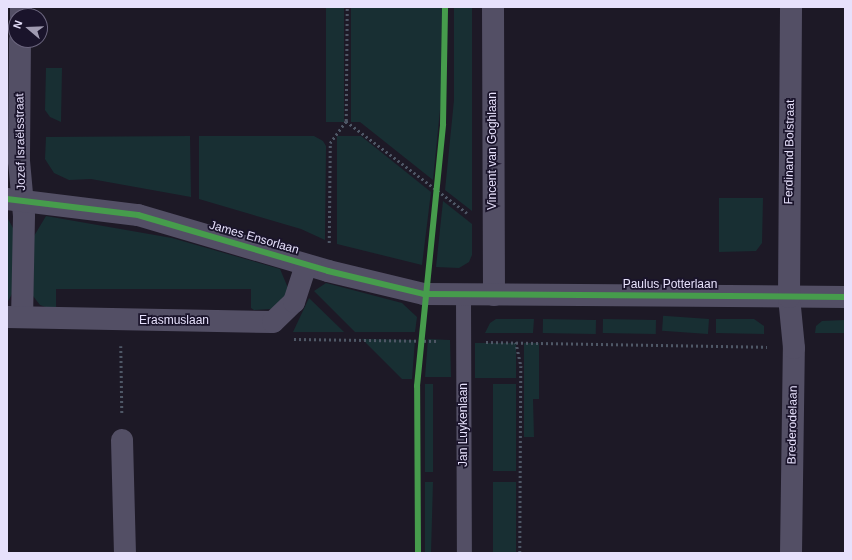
<!DOCTYPE html>
<html>
<head>
<meta charset="utf-8">
<style>
	body { margin:0 }
	#map { position:relative; width:852px; height:560px; overflow:hidden; background:#1d1926; font-family:Arial,sans-serif }
	div>[style] { position:absolute }
	[style*='--x'] { left:calc(var(--x)*1px); top:calc(var(--y)*1px); width:calc(var(--w)*1px); rotate:calc(var(--a)*1deg) }
	.green>* { inset:0; background:#182f33; transform-origin:0 0 }
	.path>* { height:2.5px; margin-top:-1.25px; transform-origin:0; background:repeating-linear-gradient(90deg,#4e5766 0 2px,transparent 0 5px) }
	.service>* { height:15px; margin:-7.5px; padding:0 7.5px; transform-origin:7.5px; border-radius:7.5px; background:#534f65 }
	.minor>* { height:22px; margin:-11px; padding:0 11px; transform-origin:11px; border-radius:11px; background:#534f65 }
	.cycleway>* { height:6px; margin:-3px; padding:0 3px; transform-origin:3px; border-radius:3px; background:#469c4c }
	span { translate:-50% -50%; white-space:nowrap; text-align:center; line-height:1.15; -webkit-text-stroke:3.5px #1a142b; paint-order:stroke }
	.street-label { font-size:12px; color:#e7e1fc }
	.frame { position:absolute; inset:0; border:8px solid #e7e1fc; pointer-events:none }
	.north { position:absolute; left:8px; top:8px; width:40px; height:40px; box-sizing:border-box; background:#1a142b; border:1px solid #6c667f; border-radius:50%; rotate:289deg; font-size:11px; font-weight:700; line-height:16px; text-align:center; color:#e7e1fc }
	.north::after { content:''; display:block; margin:auto; width:14px; height:18px; background:#a09bb1; clip-path:polygon(50% 0,100% 100%,50% 72%,0 100%) }
</style>
</head>
<body>
<div id="map">
	<div class="green">
		<div style="left:326px;top:7px;width:18px;height:115px"></div>
		<div style="clip-path:polygon(351px 7px,442px 7px,441px 100px,433px 180px,360px 122px,351px 122px)"></div>
		<div style="clip-path:polygon(454px 7px,472px 7px,472px 211px,445px 190px,454px 100px)"></div>
		<div style="clip-path:polygon(46px 68px,62px 68px,61px 122px,50px 117px,45px 110px)"></div>
		<div style="clip-path:polygon(190px 136px,191px 197px,91px 179px,69px 180px,54px 173px,45px 159px,46px 137px)"></div>
		<div style="clip-path:polygon(199px 136px,314px 136px,323px 141px,326px 146px,325px 240px,301px 229px,199px 199px)"></div>
		<div style="clip-path:polygon(337px 136px,361px 136px,431px 192px,422px 265px,337px 244px)"></div>
		<div style="clip-path:polygon(719px 198px,763px 198px,762px 243px,756px 251px,719px 252px)"></div>
		<div style="clip-path:polygon(443px 201px,472px 224px,472px 255px,469px 262px,459px 268px,436px 267px)"></div>
		<div style="clip-path:polygon(46px 216px,172px 238px,280px 269px,288px 288px,286px 298px,271px 309px,254px 310px,251px 308px,251px 289px,56px 289px,56px 309px,51px 309px,40px 305px,33px 296px,34px 236px)"></div>
		<div style="clip-path:polygon(7px 217px,14px 230px,12px 294px,7px 303px)"></div>
		<div style="clip-path:polygon(326px 283px,402px 303px,417px 317px,415px 332px,355px 332px,314px 291px)"></div>
		<div style="clip-path:polygon(309px 298px,344px 332px,293px 332px)"></div>
		<div style="clip-path:polygon(496px 319px,534px 319px,533px 333px,485px 333px,490px 323px)"></div>
		<div style="left:543px;top:319px;width:53px;height:14px;rotate:1deg"></div>
		<div style="left:603px;top:319px;width:53px;height:14px;rotate:1deg"></div>
		<div style="left:709px;top:319px;width:15px;height:46px;rotate:94deg"></div>
		<div style="clip-path:polygon(716px 319px,754px 319px,764px 326px,764px 334px,716px 333px)"></div>
		<div style="clip-path:polygon(845px 320px,845px 333px,815px 333px,816px 326px,822px 321px)"></div>
		<div style="clip-path:polygon(362px 339px,415px 340px,412px 379px,402px 379px)"></div>
		<div style="clip-path:polygon(428px 339px,450px 340px,451px 377px,425px 377px)"></div>
		<div style="left:475px;top:343px;width:41px;height:35px"></div>
		<div style="clip-path:polygon(524px 343px,539px 343px,539px 399px,533px 399px,534px 437px,524px 437px)"></div>
		<div style="left:425px;top:384px;width:8px;height:88px"></div>
		<div style="left:493px;top:384px;width:23px;height:87px"></div>
		<div style="clip-path:polygon(425px 482px,433px 482px,431px 553px,425px 553px)"></div>
		<div style="left:493px;top:482px;width:23px;height:71px"></div>
	</div>
	<div class="path">
		<div style="--x:346;--y:121;--w:114;--a:-89.5"></div>
		<div style="--x:329;--y:243;--w:100;--a:-89.4"></div>
		<div style="--x:330;--y:143;--w:27;--a:-54"></div>
		<div style="--x:346;--y:121;--w:152;--a:37.2"></div>
		<div style="--x:294;--y:339;--w:145;--a:0.8"></div>
		<div style="--x:486;--y:342;--w:281;--a:1"></div>
		<div style="--x:516;--y:342;--w:25;--a:78"></div>
		<div style="--x:521;--y:366;--w:187;--a:90.3"></div>
		<div style="--x:121;--y:346;--w:67;--a:89.1"></div>
	</div>
	<div class="service">
		<div style="--x:463;--y:297;--w:256;--a:89.8"></div>
	</div>
	<div class="minor">
		<div style="--x:493;--y:7;--w:288;--a:89.8"></div>
		<div style="--x:21;--y:16;--w:9;--a:-90"></div>
		<div style="--x:20;--y:40;--w:121;--a:90.5"></div>
		<div style="--x:19;--y:161;--w:55;--a:84.8"></div>
		<div style="--x:24;--y:216;--w:101;--a:91.1"></div>
		<div style="--x:7;--y:199;--w:132;--a:7"></div>
		<div style="--x:138;--y:215;--w:198;--a:16.4"></div>
		<div style="--x:328;--y:271;--w:99;--a:13.5"></div>
		<div style="--x:424;--y:294;--w:421;--a:0.4"></div>
		<div style="--x:7;--y:317;--w:266;--a:1.1"></div>
		<div style="--x:273;--y:322;--w:29;--a:-44"></div>
		<div style="--x:294;--y:302;--w:39;--a:-72"></div>
		<div style="--x:122;--y:440;--w:113;--a:88.5"></div>
		<div style="--x:791;--y:553;--w:205;--a:-89.2"></div>
		<div style="--x:794;--y:348;--w:51;--a:-95.6"></div>
		<div style="--x:789;--y:297;--w:290;--a:-89.6"></div>
	</div>
	<div class="cycleway">
		<div style="--x:7;--y:199;--w:132;--a:7"></div>
		<div style="--x:138;--y:215;--w:198;--a:16.4"></div>
		<div style="--x:328;--y:271;--w:99;--a:13.5"></div>
		<div style="--x:424;--y:294;--w:421;--a:0.4"></div>
		<div style="--x:418;--y:553;--w:167;--a:-90.3"></div>
		<div style="--x:417;--y:386;--w:263;--a:-84.3"></div>
		<div style="--x:443;--y:124;--w:117;--a:-89"></div>
	</div>
	<div class="street-label">
		<span style="left:21px;top:142px;rotate:-91deg">Jozef Israëlsstraat</span>
		<span style="left:493px;top:151px;rotate:-90deg">Vincent van Goghlaan</span>
		<span style="left:790px;top:152px;rotate:-89deg">Ferdinand Bolstraat</span>
		<span style="left:254px;top:238px;rotate:16deg">James Ensorlaan</span>
		<span style="left:670px;top:285px">Paulus Potterlaan</span>
		<span style="left:174px;top:321px">Erasmuslaan</span>
		<span style="left:464px;top:425px;rotate:-90deg">Jan Luykenlaan</span>
		<span style="left:793px;top:425px;rotate:-89deg">Brederodelaan</span>
	</div>
	<div class="frame"></div>
	<div class="north">N</div>
</div>
</body>
</html>
